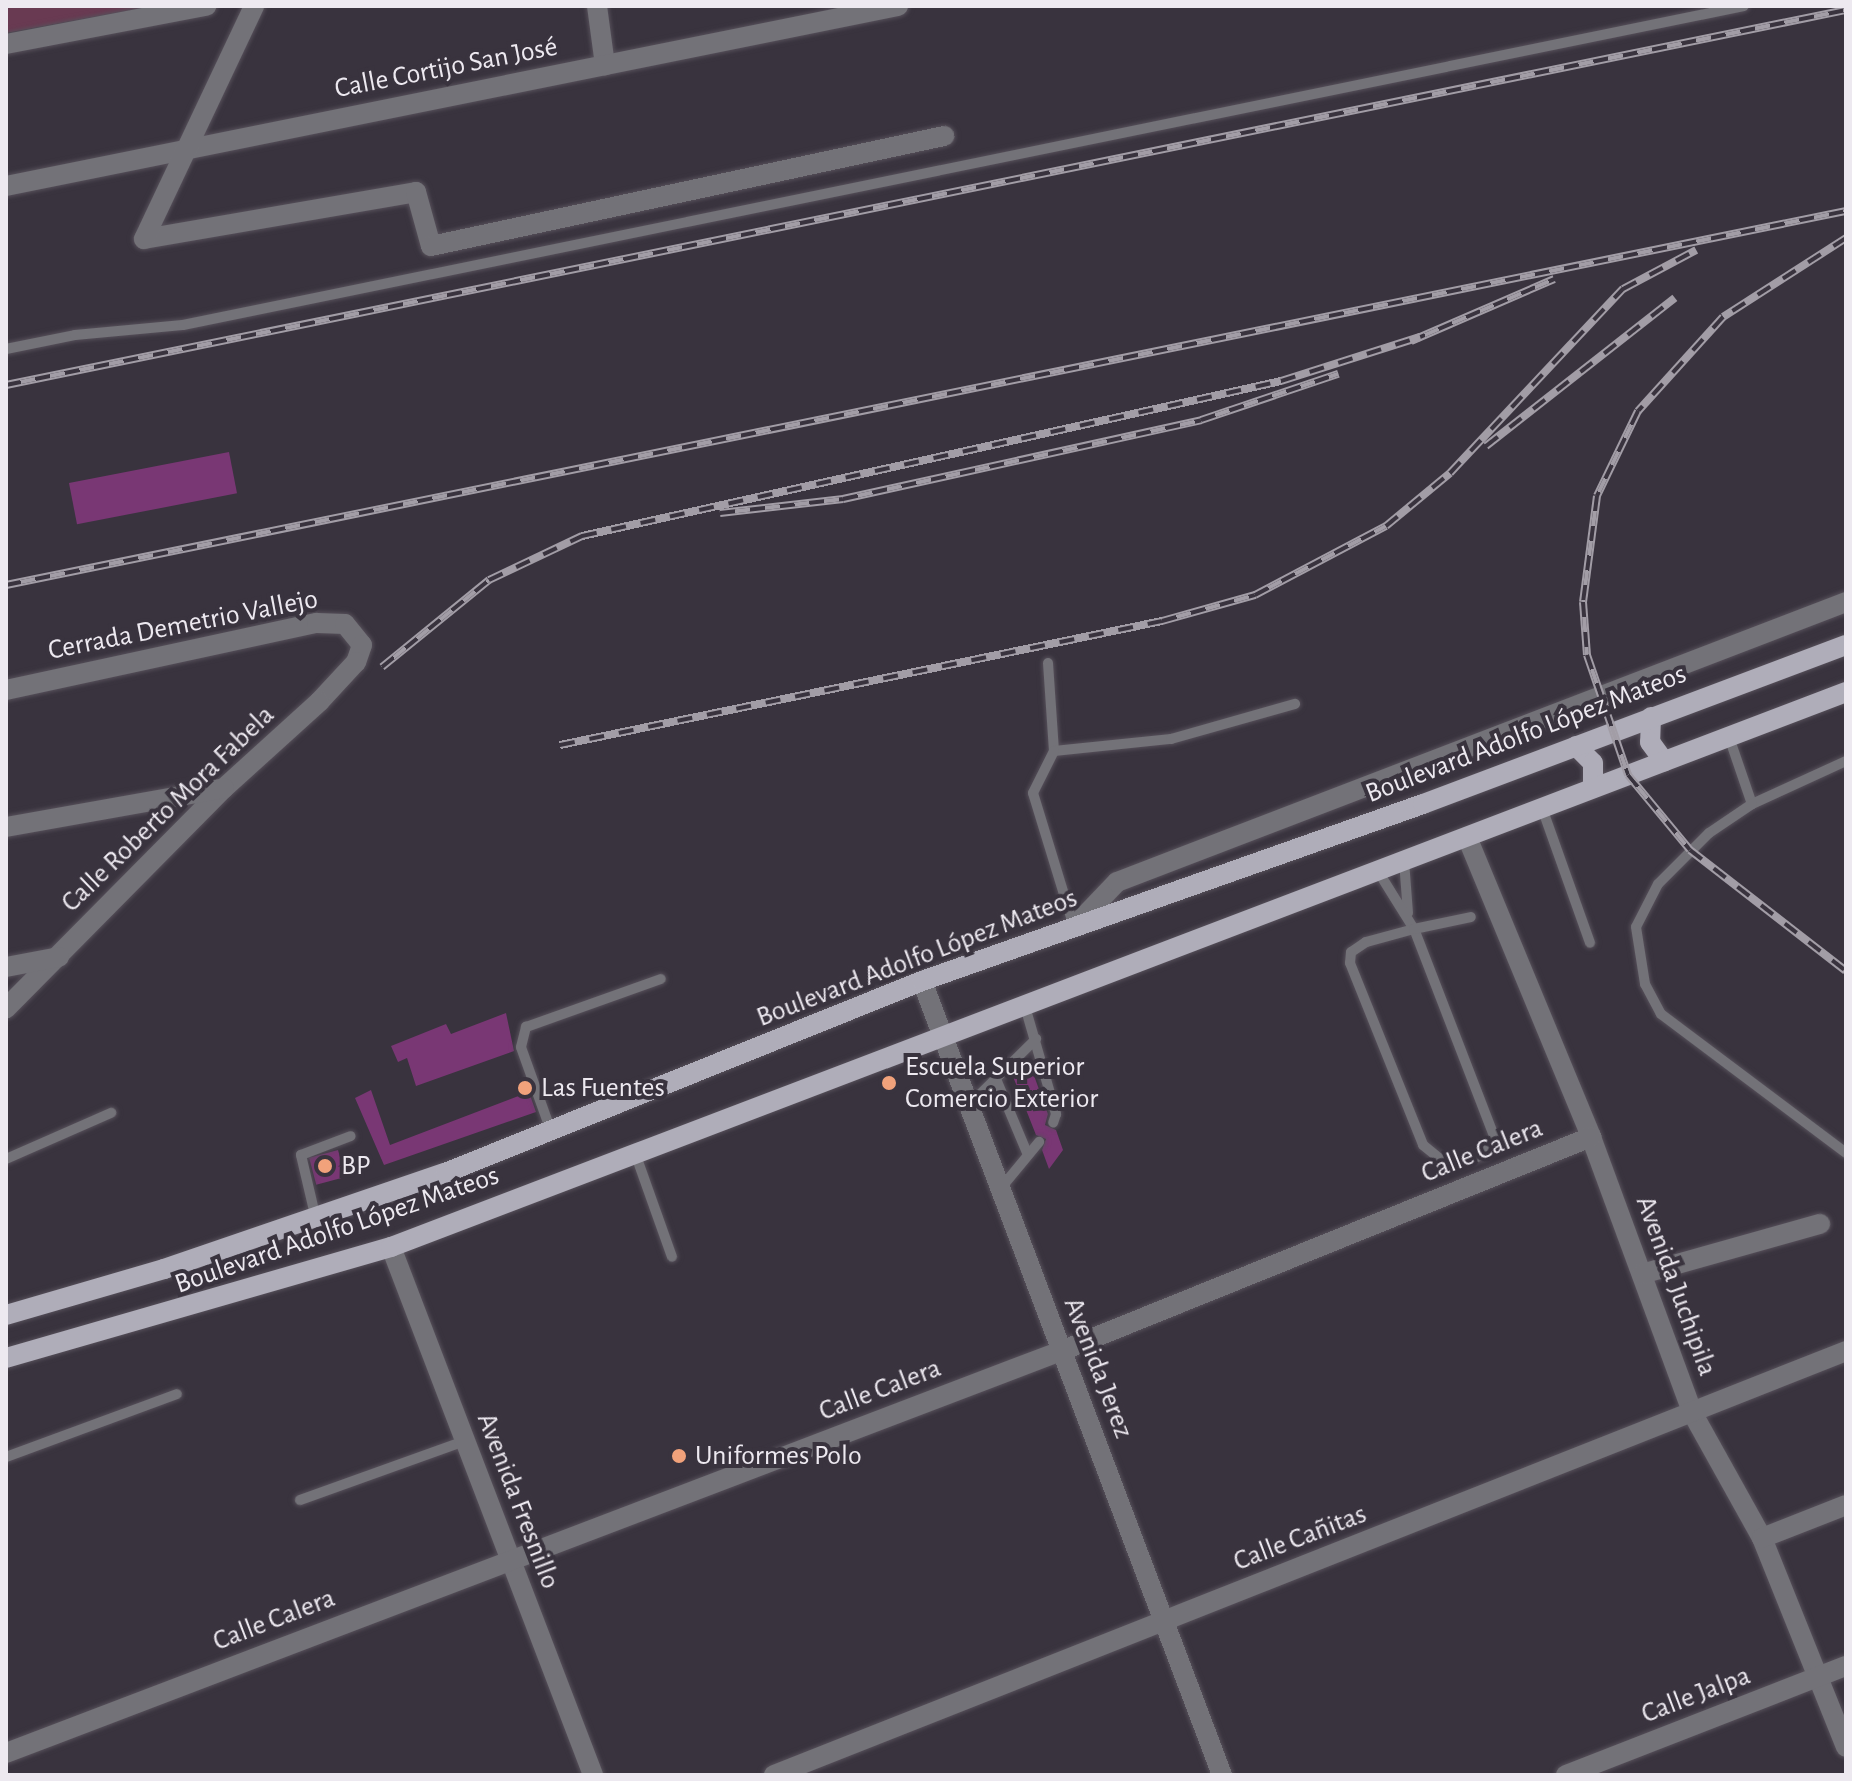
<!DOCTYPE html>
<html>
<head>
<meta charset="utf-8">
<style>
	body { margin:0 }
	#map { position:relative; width:1852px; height:1781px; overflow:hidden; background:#39333e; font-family:"Alegreya Sans",sans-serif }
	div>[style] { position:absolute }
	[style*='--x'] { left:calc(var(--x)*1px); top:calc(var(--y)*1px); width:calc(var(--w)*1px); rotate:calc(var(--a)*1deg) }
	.green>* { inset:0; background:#693a52 }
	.building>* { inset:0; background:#793774; transform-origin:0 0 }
	.roads { filter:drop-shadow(0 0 2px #56505a) drop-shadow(0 0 2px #56505a) }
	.service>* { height:10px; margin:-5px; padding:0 5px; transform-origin:5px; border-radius:5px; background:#737278 }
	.minor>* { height:20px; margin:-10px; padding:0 10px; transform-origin:10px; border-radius:10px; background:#737278 }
	.tertiary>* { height:20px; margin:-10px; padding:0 10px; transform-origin:10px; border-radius:10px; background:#737278 }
	.primary>* { height:20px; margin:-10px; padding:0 10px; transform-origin:10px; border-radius:10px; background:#afadb9 }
	.rail>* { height:8px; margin-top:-4px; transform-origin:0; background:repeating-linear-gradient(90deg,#39333e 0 15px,#a29da6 0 30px); box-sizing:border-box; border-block:2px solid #a29da6 }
	.dots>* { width:22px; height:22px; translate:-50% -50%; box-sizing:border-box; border:4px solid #39333e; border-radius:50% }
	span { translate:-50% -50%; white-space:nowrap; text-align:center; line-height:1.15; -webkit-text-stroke:8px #39333e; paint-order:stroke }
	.street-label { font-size:28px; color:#ede9f0 }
	.poi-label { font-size:28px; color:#ede9f0 }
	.left { translate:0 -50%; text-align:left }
	.frame { position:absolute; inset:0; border:8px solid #ede9f0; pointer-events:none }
</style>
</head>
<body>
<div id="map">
	<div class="green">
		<div style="clip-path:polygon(6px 6px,153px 6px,6px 33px)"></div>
	</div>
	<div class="building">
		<div style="left:229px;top:452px;width:42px;height:163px;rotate:79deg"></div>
		<div style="clip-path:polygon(506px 1013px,514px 1051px,416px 1086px,407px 1058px,398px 1062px,391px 1046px,446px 1024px,451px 1034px)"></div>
		<div style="clip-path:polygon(1028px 1059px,1048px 1114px,1045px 1125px,1056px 1130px,1063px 1150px,1049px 1169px,1042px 1150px,1046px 1139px,1036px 1135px,1012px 1074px)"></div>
		<div style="clip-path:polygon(371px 1090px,390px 1145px,529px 1092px,536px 1112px,384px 1165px,355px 1098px)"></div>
		<div style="left:338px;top:1150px;width:28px;height:30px;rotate:75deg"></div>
	</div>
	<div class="roads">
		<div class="service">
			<div style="--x:6;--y:349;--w:70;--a:-11.5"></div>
			<div style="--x:75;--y:335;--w:108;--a:-5.3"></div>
			<div style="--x:183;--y:325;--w:1593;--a:-11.55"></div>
			<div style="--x:1048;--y:663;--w:88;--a:86.1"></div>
			<div style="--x:1054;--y:751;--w:118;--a:-5.9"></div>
			<div style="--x:1171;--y:739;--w:129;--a:-15.8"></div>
			<div style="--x:1729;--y:737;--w:71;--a:71.1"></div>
			<div style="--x:1054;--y:751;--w:47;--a:116.6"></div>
			<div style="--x:1033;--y:793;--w:140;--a:73"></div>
			<div style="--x:1846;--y:761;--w:103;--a:155.4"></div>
			<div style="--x:1752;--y:804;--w:52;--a:146"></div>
			<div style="--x:1709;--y:833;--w:72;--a:135"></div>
			<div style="--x:1658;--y:884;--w:48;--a:117.1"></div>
			<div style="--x:1636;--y:927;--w:58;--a:81"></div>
			<div style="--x:1645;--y:984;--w:34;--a:62"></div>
			<div style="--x:1661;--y:1014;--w:231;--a:36.9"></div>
			<div style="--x:1542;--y:808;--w:143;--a:70.4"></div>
			<div style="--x:1404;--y:861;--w:52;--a:85.6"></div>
			<div style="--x:1376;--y:868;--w:72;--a:58.1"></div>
			<div style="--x:1414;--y:929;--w:50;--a:164.8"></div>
			<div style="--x:1366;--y:942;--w:18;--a:146"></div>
			<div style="--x:1351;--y:952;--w:11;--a:95"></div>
			<div style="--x:1350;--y:963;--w:196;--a:68.1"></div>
			<div style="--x:1423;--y:1145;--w:33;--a:39"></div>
			<div style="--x:1449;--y:1166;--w:38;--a:-18"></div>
			<div style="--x:1485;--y:1154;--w:20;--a:-63"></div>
			<div style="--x:1494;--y:1136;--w:222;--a:-111.1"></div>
			<div style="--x:1414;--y:929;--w:58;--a:-11.9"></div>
			<div style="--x:1024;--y:1003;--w:116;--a:73.9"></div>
			<div style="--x:1056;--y:1114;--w:9;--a:108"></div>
			<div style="--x:996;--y:1079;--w:82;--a:67.2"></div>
			<div style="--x:970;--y:1104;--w:93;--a:-44.6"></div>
			<div style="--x:551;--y:1131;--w:89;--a:-109.7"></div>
			<div style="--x:521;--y:1047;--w:21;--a:-76"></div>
			<div style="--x:526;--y:1027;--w:143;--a:-19.6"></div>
			<div style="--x:635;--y:1153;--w:110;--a:70.4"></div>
			<div style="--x:6;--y:1159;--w:115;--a:-23.7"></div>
			<div style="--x:1001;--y:1188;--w:60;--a:-50.4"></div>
			<div style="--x:316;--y:1219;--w:66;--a:-103.2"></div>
			<div style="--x:301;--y:1155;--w:53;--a:-20.8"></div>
			<div style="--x:6;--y:1457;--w:182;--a:-20.2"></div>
			<div style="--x:300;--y:1500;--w:175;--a:-19.7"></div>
		</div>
		<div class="minor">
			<div style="--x:597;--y:6;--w:60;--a:82.3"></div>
			<div style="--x:6;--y:44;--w:204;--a:-10.8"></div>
			<div style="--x:6;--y:186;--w:910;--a:-11.41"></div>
			<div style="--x:144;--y:239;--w:276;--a:-9.8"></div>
			<div style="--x:416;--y:192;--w:56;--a:74.5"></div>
			<div style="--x:431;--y:246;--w:525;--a:-12.1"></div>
			<div style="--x:144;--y:239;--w:258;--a:-64.7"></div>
			<div style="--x:6;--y:690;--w:318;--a:-12.2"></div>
			<div style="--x:317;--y:623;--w:28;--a:2"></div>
			<div style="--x:345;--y:624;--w:27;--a:51"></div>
			<div style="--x:362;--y:645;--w:18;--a:109"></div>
			<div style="--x:356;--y:662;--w:54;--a:132.8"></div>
			<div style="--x:319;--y:702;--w:128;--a:137.8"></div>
			<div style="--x:224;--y:788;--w:310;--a:134.7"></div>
			<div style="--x:6;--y:827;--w:221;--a:-10.1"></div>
			<div style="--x:1467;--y:837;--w:325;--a:67.5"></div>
			<div style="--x:1591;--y:1137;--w:295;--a:69.8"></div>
			<div style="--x:1693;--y:1414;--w:142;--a:60.9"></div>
			<div style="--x:1762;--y:1538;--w:225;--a:68.1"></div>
			<div style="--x:1074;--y:927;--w:62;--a:-46.3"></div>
			<div style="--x:1117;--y:882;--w:781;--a:-21.01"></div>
			<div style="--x:6;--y:967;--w:54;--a:-10.7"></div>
			<div style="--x:391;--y:1247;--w:565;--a:69.06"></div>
			<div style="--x:1642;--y:1274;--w:185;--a:-15.7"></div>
			<div style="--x:1762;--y:1538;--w:90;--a:-21.4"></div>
			<div style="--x:6;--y:1753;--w:1129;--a:-20.86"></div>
			<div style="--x:1061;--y:1351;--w:572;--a:-21.99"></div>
			<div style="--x:774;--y:1775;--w:1153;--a:-21.58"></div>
			<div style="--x:1566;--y:1775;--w:300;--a:-21.3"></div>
		</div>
		<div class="tertiary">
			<div style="--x:922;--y:981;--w:849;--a:69.3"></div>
		</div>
		<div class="primary">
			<div style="--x:1651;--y:717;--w:25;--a:92"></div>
			<div style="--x:1650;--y:742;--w:24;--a:54"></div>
			<div style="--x:1576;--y:746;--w:24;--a:45"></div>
			<div style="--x:1593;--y:763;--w:25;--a:90"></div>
			<div style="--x:6;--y:1315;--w:165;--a:-16.2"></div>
			<div style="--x:164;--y:1269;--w:297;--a:-18.9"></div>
			<div style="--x:445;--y:1173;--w:514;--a:-21.93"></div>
			<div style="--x:922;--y:981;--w:531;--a:-19.46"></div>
			<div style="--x:1423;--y:804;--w:452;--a:-20.6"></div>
			<div style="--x:6;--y:1358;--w:401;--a:-16.1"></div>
			<div style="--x:391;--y:1247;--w:1557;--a:-20.88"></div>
		</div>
	</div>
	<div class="rail">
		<div style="--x:1846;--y:238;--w:146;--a:147.3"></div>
		<div style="--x:1723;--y:317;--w:127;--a:132.1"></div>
		<div style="--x:1638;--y:411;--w:94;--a:115.8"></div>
		<div style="--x:1597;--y:496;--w:107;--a:97.5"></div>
		<div style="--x:1583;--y:602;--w:53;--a:85.7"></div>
		<div style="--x:1587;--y:655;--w:127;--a:71.1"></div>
		<div style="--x:1628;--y:775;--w:97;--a:50.4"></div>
		<div style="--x:1690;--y:850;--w:197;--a:37.8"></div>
		<div style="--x:1411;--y:341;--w:156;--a:-23.4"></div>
		<div style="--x:6;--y:385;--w:1878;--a:-11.52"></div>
		<div style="--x:1486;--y:446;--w:240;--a:-38.1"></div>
		<div style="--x:720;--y:513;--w:124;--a:-6.5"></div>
		<div style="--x:843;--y:499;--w:367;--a:-12.4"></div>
		<div style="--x:1201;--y:420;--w:145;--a:-18.6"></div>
		<div style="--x:6;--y:585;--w:1878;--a:-11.49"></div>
		<div style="--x:382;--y:667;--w:138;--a:-39.1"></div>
		<div style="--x:489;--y:580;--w:103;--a:-25.3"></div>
		<div style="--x:582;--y:536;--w:716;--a:-12.5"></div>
		<div style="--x:1281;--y:381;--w:146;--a:-17.6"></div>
		<div style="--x:560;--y:745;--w:615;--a:-11.64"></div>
		<div style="--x:1162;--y:621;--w:97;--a:-15.6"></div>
		<div style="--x:1255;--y:595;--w:148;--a:-27.8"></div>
		<div style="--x:1386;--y:526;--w:83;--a:-39.6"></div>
		<div style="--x:1450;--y:473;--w:253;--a:-46.8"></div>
		<div style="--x:1623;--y:289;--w:83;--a:-28.1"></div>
	</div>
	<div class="dots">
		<div style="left:889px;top:1083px;background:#f1a27b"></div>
		<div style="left:525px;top:1088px;background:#f1a27b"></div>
		<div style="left:325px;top:1166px;background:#f1a27b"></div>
		<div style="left:679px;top:1456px;background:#f1a27b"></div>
	</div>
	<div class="street-label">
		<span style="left:446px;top:68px;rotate:-11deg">Calle Cortijo San José</span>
		<span style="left:183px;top:625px;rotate:-11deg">Cerrada Demetrio Vallejo</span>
		<span style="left:1526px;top:734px;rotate:-21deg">Boulevard Adolfo López Mateos</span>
		<span style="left:168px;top:809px;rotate:-44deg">Calle Roberto Mora Fabela</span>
		<span style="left:917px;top:958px;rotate:-21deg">Boulevard Adolfo López Mateos</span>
		<span style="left:1482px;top:1151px;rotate:-22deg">Calle Calera</span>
		<span style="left:337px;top:1230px;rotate:-19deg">Boulevard Adolfo López Mateos</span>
		<span style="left:1676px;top:1286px;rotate:70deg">Avenida Juchipila</span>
		<span style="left:1098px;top:1368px;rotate:69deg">Avenida Jerez</span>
		<span style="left:880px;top:1390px;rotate:-21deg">Calle Calera</span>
		<span style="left:518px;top:1501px;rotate:69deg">Avenida Fresnillo</span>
		<span style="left:1300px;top:1538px;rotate:-21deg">Calle Cañitas</span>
		<span style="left:274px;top:1620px;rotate:-21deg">Calle Calera</span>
		<span style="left:1696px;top:1695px;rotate:-21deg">Calle Jalpa</span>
	</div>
	<div class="poi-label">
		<span class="left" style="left:905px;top:1083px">Escuela Superior<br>Comercio Exterior</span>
		<span class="left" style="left:541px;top:1088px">Las Fuentes</span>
		<span class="left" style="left:341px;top:1166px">BP</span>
		<span class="left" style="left:695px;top:1456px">Uniformes Polo</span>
	</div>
	<div class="frame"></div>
</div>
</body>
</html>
